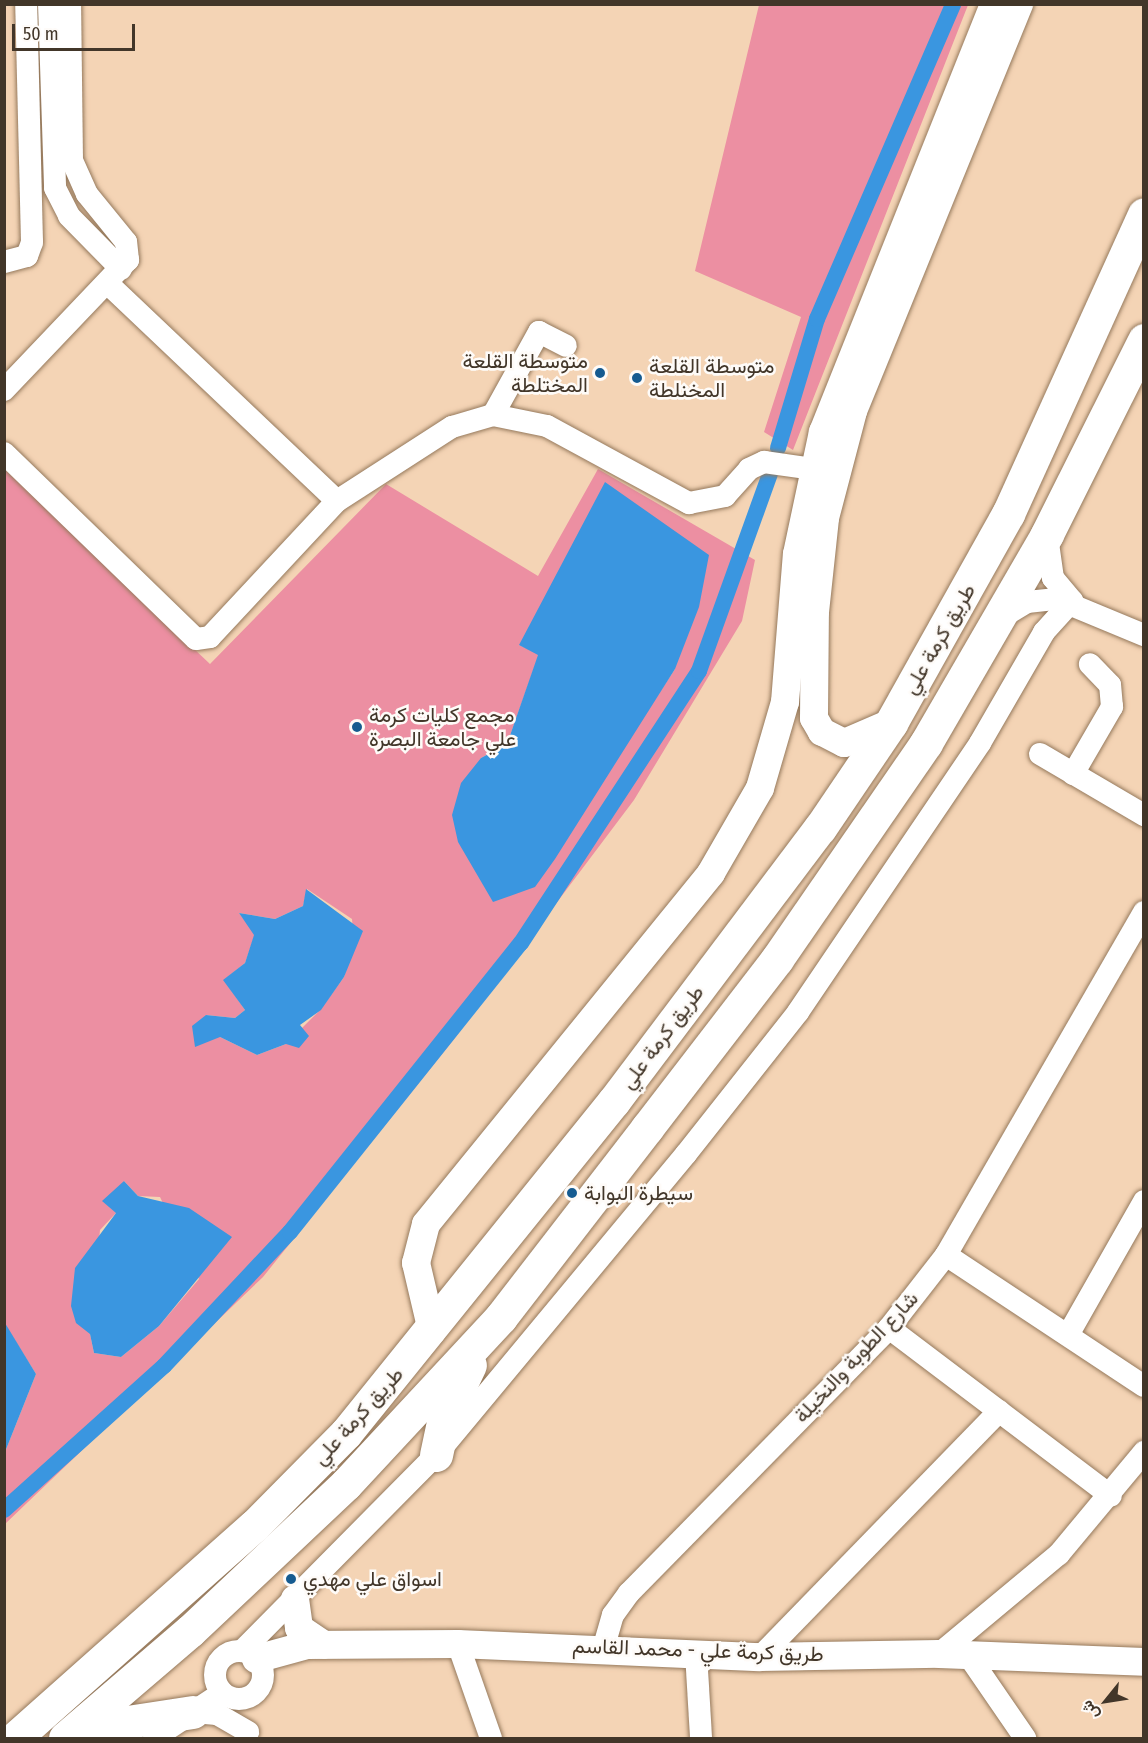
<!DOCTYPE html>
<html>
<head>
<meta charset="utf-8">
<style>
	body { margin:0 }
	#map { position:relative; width:1148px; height:1743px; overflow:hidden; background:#f4d4b5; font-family:"Fira Sans Condensed",Vazirmatn,sans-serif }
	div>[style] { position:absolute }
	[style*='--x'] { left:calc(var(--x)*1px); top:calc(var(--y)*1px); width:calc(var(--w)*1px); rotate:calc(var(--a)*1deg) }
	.green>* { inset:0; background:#ec8fa2 }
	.water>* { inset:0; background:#3a96e0 }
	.canal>* { height:16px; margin:-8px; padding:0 8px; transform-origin:8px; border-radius:8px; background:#3a96e0 }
	.roads { filter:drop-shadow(0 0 2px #95795c) drop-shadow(0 0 2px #95795c) }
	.minor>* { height:22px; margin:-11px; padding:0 11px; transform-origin:11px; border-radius:11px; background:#fff }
	.minor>.ring { margin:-11px; padding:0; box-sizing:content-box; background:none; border:22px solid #fff; border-radius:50% }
	.major>* { height:28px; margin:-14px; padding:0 14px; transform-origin:14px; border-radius:14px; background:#fff }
	.highway>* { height:33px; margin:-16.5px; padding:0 16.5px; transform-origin:16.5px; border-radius:16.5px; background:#fff }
	.dots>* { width:16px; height:16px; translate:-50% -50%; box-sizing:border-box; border:3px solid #fefbf8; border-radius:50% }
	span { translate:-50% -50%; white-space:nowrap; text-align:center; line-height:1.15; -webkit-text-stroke:5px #fefbf8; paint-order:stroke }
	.poi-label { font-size:21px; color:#423629 }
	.right { translate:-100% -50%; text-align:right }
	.left { translate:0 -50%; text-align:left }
	.street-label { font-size:21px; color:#423629 }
	.frame { position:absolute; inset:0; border:6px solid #423629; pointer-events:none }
	.north { position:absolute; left:1076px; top:1671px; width:60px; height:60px; -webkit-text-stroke:4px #fefbf8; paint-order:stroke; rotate:240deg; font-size:16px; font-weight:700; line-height:24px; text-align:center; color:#423629 }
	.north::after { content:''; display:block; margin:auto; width:21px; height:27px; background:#423629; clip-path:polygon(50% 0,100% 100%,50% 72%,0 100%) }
	.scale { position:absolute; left:12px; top:24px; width:123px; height:27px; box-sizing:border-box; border:3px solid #423629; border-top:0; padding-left:8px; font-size:18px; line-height:21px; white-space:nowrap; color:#423629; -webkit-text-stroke:4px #fefbf8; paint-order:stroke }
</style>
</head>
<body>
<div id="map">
	<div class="green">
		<div style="clip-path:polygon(759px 5px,968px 5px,793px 450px,764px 432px,801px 317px,695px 271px)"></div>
		<div style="clip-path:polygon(evenodd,4px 469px,210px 664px,386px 484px,538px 576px,598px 469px,755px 560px,742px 621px,634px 800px,454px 1039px,263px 1277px,5px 1524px,5px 1452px,36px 1374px,4px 1323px,4px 469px,519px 645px,675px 669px,622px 750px,481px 758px,507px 744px,539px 654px,519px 645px,4px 469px,307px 889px,352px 919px,354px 945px,344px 977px,321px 1009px,286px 1044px,257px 1055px,220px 1037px,206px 1015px,235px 1018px,245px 1010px,224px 980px,245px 963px,255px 934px,239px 913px,275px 919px,303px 906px,307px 889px,4px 469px,124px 1181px,138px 1196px,160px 1197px,199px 1279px,159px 1326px,121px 1357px,94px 1353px,90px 1334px,100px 1230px,116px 1213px,124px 1181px)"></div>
	</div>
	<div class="water">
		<div style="clip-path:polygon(605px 482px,709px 555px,699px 607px,675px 669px,555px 859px,535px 887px,493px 902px,458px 842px,452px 815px,461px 783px,481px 758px,507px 744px,538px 655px,519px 645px)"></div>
		<div style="clip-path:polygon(306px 889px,363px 931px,344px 977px,321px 1010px,300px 1025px,309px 1036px,299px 1048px,286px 1044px,257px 1055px,220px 1037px,195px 1047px,192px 1026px,206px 1015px,235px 1018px,245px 1010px,223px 980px,245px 963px,254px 935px,239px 913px,275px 919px,303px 906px)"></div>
		<div style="clip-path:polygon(124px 1181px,138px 1196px,189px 1208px,232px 1237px,159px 1326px,121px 1357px,94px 1353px,90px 1334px,76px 1323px,71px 1306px,75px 1268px,116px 1213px,102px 1201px)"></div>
		<div style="clip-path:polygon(5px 1323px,36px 1374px,5px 1452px)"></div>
	</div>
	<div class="canal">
		<div style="--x:778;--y:448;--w:135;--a:-73.2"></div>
		<div style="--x:817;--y:319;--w:343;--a:-66.6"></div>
		<div style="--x:4;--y:1510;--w:215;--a:-42"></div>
		<div style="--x:164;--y:1366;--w:184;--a:-46.8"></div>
		<div style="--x:290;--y:1232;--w:370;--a:-51.4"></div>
		<div style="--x:521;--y:943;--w:325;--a:-56.8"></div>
		<div style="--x:699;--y:671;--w:209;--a:-70.2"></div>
	</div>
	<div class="roads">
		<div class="minor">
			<div style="--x:49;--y:4;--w:184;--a:88.1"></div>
			<div style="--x:55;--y:188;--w:31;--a:63"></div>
			<div style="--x:69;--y:216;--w:74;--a:45.5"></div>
			<div style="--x:4;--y:262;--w:24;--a:-15"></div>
			<div style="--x:27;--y:256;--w:15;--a:-70"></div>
			<div style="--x:32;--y:242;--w:238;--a:-91.4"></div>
			<div style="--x:4;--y:390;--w:180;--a:-46.4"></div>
			<div style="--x:128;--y:260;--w:18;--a:-96"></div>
			<div style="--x:126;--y:242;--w:62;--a:-129.1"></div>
			<div style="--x:87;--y:194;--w:36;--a:-114"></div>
			<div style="--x:72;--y:161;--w:157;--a:-90.7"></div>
			<div style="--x:493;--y:415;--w:95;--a:-61"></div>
			<div style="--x:539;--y:332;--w:30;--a:27"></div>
			<div style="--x:4;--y:453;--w:267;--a:44.1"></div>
			<div style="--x:196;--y:639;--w:14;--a:-8"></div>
			<div style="--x:210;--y:637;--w:186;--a:-47"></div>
			<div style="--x:337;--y:501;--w:315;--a:-136.5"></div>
			<div style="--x:337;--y:501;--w:137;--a:-32.8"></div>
			<div style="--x:452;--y:427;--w:43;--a:-16.3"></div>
			<div style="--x:493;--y:415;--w:55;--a:11.5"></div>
			<div style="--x:547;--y:426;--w:162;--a:28.5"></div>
			<div style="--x:689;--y:503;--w:37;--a:-11"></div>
			<div style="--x:725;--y:496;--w:36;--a:-48"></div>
			<div style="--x:749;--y:469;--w:17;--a:-25"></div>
			<div style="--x:764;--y:462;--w:49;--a:8.1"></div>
			<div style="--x:1047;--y:536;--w:42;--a:81.9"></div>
			<div style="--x:1053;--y:578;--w:30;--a:50"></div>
			<div style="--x:1002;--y:617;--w:29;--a:-31"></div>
			<div style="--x:1027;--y:602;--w:30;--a:-6"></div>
			<div style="--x:1057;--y:599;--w:94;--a:22.5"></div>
			<div style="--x:1040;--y:754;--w:121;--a:30.4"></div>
			<div style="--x:1073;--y:774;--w:78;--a:-59.8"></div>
			<div style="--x:1112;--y:707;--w:22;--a:-95"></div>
			<div style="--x:1110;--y:685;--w:29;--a:-134"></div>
			<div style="--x:946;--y:1255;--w:237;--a:33.5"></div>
			<div style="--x:889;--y:1328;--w:278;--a:37.1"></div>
			<div style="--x:1068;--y:1335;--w:154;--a:-60.4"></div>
			<div style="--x:458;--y:1644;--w:100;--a:70.7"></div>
			<div style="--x:604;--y:1646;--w:32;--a:-74"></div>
			<div style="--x:613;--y:1615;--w:27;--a:-54"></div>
			<div style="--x:629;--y:1593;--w:371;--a:-45.5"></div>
			<div style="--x:889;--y:1328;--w:93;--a:-52"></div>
			<div style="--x:946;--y:1255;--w:396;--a:-60"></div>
			<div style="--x:242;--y:1651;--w:276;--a:-45.3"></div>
			<div style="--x:436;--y:1455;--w:391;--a:-50.3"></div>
			<div style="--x:686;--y:1154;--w:181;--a:-51.7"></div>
			<div style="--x:798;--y:1012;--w:325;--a:-55.9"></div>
			<div style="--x:980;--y:743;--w:128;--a:-60"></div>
			<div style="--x:1044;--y:632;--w:42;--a:-47.9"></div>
			<div class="ring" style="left:215px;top:1651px;width:26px;height:26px"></div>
			<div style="--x:696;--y:1653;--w:85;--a:86.6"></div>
			<div style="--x:939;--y:1654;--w:156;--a:-39.8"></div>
			<div style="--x:1059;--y:1554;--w:133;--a:-50.2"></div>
			<div style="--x:968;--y:1655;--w:101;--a:55.5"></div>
			<div style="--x:760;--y:1657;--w:343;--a:-45.8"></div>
			<div style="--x:193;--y:1712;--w:24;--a:5"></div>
			<div style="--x:217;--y:1714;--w:36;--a:30"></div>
			<div style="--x:154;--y:1738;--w:82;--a:-33.5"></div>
		</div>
		<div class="major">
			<div style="--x:891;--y:723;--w:51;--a:156.9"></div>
			<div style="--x:844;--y:743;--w:25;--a:-153"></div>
			<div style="--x:822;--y:732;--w:16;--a:-120"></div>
			<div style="--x:814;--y:718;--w:106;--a:-89.5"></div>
			<div style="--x:815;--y:612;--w:95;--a:-83.9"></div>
			<div style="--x:825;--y:518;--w:111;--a:-75.3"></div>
			<div style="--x:853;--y:411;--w:440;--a:-67.8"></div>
			<div style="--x:432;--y:1331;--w:70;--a:-103.2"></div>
			<div style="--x:416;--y:1263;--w:40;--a:-75.6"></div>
			<div style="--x:426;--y:1224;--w:452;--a:-50.9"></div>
			<div style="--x:711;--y:873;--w:98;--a:-60"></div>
			<div style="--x:760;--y:788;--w:90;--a:-73.8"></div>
			<div style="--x:785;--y:702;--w:148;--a:-85.4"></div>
			<div style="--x:797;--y:554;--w:125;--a:-78"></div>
			<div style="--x:823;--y:432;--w:461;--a:-68.2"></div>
			<div style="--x:295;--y:1599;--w:29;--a:82"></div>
			<div style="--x:299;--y:1628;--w:30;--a:34"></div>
			<div style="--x:256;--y:1659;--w:53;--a:-15.4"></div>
			<div style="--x:307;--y:1645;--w:151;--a:-0.4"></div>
			<div style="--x:458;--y:1644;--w:302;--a:2.5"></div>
			<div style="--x:760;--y:1657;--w:179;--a:-1"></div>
			<div style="--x:939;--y:1654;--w:205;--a:2.2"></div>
		</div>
		<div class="highway">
			<div style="--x:436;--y:1455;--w:34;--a:-78"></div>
			<div style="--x:443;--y:1422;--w:63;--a:-64.7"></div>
			<div style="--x:75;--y:1730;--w:119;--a:-8.7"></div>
			<div style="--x:15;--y:1738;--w:319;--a:-41.6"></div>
			<div style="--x:254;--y:1526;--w:131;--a:-45.3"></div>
			<div style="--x:346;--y:1433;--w:427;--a:-51.1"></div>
			<div style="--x:614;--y:1101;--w:342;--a:-53"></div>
			<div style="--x:820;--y:828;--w:127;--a:-55.9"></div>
			<div style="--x:891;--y:723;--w:240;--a:-60.8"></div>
			<div style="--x:1008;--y:514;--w:329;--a:-65.6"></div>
			<div style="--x:65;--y:1738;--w:165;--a:-40.6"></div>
			<div style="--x:190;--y:1631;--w:214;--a:-43.3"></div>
			<div style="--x:346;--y:1484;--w:228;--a:-47.1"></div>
			<div style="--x:501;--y:1317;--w:239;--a:-52.3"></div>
			<div style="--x:647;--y:1128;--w:213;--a:-52.4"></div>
			<div style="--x:777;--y:959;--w:262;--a:-55.4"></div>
			<div style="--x:926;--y:743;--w:241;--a:-59.9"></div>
			<div style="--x:1047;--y:534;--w:217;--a:-63.4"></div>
		</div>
	</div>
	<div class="dots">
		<div style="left:600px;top:373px;background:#165b90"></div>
		<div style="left:637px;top:378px;background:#165b90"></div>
		<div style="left:357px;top:727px;background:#165b90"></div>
		<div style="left:572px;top:1193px;background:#165b90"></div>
		<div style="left:291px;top:1579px;background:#165b90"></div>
	</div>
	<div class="poi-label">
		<span class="right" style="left:588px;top:373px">متوسطة القلعة<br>المختلطة</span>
		<span class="left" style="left:649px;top:378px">متوسطة القلعة<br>المخنلطة</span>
		<span class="left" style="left:369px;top:727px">مجمع كليات كرمة<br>علي جامعة البصرة</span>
		<span class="left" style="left:584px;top:1193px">سيطرة البوابة</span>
		<span class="left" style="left:303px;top:1579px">اسواق علي مهدي</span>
	</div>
	<div class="street-label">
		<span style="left:939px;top:639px;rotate:-60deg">طريق كرمة علي</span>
		<span style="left:662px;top:1037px;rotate:-53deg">طريق كرمة علي</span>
		<span style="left:856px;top:1357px;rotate:-47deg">شارع الطوبة والنخيلة</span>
		<span style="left:358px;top:1416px;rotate:-48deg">طريق كرمة علي</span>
		<span style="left:698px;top:1650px;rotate:2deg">طريق كرمة علي - محمد القاسم</span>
	</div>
	<div class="frame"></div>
	<div class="north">ش</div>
	<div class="scale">50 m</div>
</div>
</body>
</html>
